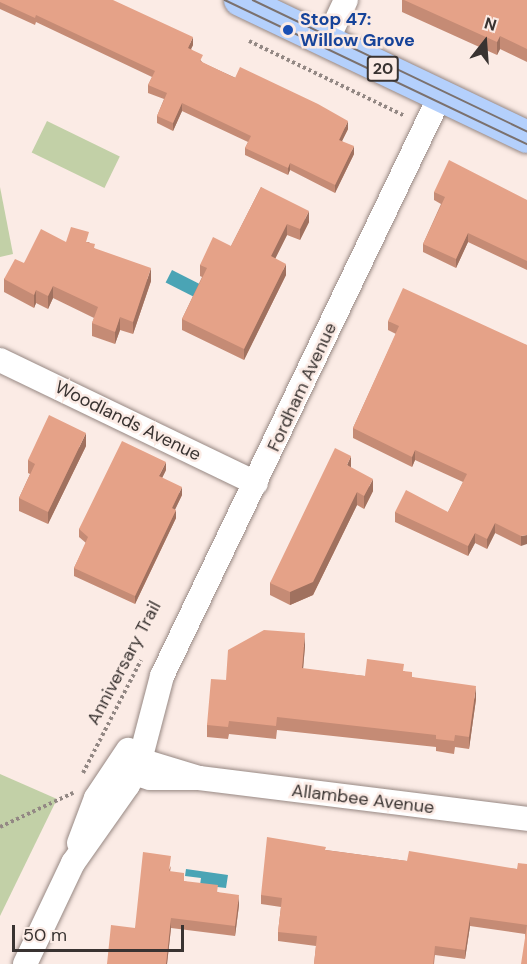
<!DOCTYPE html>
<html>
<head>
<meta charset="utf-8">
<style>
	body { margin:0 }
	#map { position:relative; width:527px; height:964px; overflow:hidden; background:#fbebe5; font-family:"DM Sans",sans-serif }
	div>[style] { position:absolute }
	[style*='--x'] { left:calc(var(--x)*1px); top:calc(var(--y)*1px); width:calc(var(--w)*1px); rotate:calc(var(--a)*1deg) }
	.green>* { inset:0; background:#c2d0a7; transform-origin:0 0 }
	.water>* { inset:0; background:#4aa4b5; transform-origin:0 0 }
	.path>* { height:4px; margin-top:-2px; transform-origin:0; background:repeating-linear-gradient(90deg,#938884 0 3px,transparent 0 6px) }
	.roads { filter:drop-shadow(0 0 2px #978883) drop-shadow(0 0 2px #978883) }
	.minor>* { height:24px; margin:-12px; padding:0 12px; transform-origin:12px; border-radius:12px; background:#fff }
	.major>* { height:32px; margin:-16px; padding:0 16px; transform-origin:16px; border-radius:16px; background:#b4d0fc }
	.tram>* { height:1.5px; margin:-0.75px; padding:0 0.75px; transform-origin:0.75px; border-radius:0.75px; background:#7b716e }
	.wall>* { inset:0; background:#c58b75 }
	.shaded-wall>* { inset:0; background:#a0715f }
	.building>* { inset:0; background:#e5a288 }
	.dots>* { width:16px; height:16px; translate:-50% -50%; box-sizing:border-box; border:3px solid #fbebe5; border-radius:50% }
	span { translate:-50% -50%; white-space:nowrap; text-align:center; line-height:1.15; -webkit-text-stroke:5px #fbebe5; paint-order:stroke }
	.shield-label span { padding:2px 4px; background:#fbebe5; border:2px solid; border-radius:4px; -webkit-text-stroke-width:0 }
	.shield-label { font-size:16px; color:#393331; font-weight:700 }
	.transit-label { font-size:18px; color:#164399; font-weight:700 }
	.left { translate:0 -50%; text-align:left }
	.street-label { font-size:18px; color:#393331 }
	.north { position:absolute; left:455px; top:12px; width:60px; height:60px; -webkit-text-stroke:4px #fbebe5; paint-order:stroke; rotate:17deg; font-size:16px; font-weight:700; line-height:24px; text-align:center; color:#393331 }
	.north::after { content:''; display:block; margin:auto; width:21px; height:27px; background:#393331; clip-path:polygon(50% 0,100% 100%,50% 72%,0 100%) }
	.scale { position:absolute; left:12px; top:925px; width:172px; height:27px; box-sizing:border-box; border:3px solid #393331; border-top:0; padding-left:8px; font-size:18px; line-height:21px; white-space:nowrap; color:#393331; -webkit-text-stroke:4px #fbebe5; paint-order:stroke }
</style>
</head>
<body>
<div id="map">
	<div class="green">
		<div style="left:47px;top:121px;width:81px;height:35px;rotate:26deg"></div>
		<div style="clip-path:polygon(0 187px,13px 254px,0 257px)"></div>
		<div style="clip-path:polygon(0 774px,57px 799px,0 916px)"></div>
	</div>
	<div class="water">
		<div style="left:172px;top:270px;width:31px;height:14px;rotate:27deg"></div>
		<div style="clip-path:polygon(186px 869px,228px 875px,226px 888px,200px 885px,201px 878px,185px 876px)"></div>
	</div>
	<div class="path">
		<div style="--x:249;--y:41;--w:173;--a:25.7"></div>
		<div style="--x:83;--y:773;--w:127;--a:-62.8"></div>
		<div style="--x:0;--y:827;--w:81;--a:-25"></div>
	</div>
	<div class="roads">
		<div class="minor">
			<div style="--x:326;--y:43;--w:47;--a:-65.1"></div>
			<div style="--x:0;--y:360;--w:284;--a:25.7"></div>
			<div style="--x:199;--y:778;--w:62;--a:-163"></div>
			<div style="--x:140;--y:760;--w:18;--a:171"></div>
			<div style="--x:122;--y:763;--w:11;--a:52"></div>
			<div style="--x:129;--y:772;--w:22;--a:16"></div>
			<div style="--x:150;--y:778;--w:49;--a:0"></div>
			<div style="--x:199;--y:778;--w:331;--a:7.1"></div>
			<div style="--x:79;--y:843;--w:48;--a:-69.3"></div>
			<div style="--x:96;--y:798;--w:58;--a:-56.3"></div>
			<div style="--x:25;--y:964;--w:112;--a:-64.6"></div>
			<div style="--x:73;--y:863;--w:95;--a:-54.8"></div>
			<div style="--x:128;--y:785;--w:28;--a:-64"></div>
			<div style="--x:140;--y:760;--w:87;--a:-75.3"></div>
			<div style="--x:162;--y:676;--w:643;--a:-64.39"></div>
		</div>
		<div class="major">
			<div style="--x:240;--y:0;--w:318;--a:25.5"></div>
		</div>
	</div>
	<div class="tram">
		<div style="--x:225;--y:0;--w:335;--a:25.5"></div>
		<div style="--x:253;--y:0;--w:304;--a:25.6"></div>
	</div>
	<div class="wall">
		<div style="clip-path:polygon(0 0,193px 45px,191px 49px,203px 63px,348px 129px,342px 141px,354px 154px,335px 193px,290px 170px,288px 175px,245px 155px,245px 148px,248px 142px,182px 111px,173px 131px,157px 123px,157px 116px,164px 99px,148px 93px,148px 85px,152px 77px,36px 22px,35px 25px,0 9px)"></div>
		<div style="clip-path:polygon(402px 0,527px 0,527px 62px,500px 49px,497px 55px,402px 12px)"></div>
		<div style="clip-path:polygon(261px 187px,309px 222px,300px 240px,287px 235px,275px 259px,286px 275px,244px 360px,182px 330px,182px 319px,202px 277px,200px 276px,200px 265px,231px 246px)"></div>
		<div style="clip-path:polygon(434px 192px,527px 200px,527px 270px,468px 242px,456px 268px,423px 252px,423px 244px,441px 204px,434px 200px)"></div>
		<div style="clip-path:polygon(66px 242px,89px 242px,95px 249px,151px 281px,133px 334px,120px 330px,115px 344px,92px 336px,92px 323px,94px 318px,53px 298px,48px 309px,36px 303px,34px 308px,4px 292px,4px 279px,24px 263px)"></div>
		<div style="clip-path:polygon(388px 321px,527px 345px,521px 546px,495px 533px,487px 549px,475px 543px,468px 556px,395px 522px,395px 512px,448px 512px,463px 482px,415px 460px,412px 467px,353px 438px,353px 428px,396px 334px,388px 330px)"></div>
		<div style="clip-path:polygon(86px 446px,48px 524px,19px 511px,19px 498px,30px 474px,28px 473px,28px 460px)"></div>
		<div style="clip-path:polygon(351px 468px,373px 491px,364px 509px,357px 505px,313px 595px,290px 605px,270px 595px,270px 583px)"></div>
		<div style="clip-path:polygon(166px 470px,162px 478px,182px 495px,175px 509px,176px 518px,135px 604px,74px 576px,74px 568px,86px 543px,79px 537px,79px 529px)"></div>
		<div style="clip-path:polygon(305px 646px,303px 669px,365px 676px,404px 671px,412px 677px,476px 699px,469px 749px,455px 747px,454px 754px,436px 751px,436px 747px,277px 730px,276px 739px,229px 734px,228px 739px,207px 737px,207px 725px,226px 680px)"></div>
		<div style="clip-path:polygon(326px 850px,407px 861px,517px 869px,527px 864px,527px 964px,525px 934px,470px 926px,465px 959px,435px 955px,434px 964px,314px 964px,316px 946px,278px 941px,278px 932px,281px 907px,261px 904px,261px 895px)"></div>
		<div style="clip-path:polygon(171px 866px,170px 872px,184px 881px,218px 892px,239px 905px,235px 936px,171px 928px,167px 964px,107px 964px,135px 928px)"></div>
	</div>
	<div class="shaded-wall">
		<div style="clip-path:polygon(500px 36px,500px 49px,497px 55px,497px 42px)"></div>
		<div style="clip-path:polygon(193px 37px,193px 45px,188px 55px,188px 48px)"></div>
		<div style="clip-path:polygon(182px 103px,182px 111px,173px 131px,173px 123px)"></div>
		<div style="clip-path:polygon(348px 121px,348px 129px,339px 147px,339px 140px)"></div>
		<div style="clip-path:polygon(354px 146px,354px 154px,335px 193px,335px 185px)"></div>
		<div style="clip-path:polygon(290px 163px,290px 170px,288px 175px,288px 168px)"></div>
		<div style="clip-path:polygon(309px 211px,309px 222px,300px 240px,300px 229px)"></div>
		<div style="clip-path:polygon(287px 224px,287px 235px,271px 267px,271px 256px)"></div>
		<div style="clip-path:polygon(468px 233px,468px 242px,456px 268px,456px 259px)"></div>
		<div style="clip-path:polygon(286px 264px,286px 275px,244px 360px,244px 349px)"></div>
		<div style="clip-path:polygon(151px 268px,151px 281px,133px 334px,133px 322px)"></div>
		<div style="clip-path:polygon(53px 286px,53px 298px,48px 309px,48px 296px)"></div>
		<div style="clip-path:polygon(36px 290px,36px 303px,34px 308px,34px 295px)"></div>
		<div style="clip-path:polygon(120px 317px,120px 330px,115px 344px,115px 332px)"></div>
		<div style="clip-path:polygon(86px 433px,86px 446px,48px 524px,48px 512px)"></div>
		<div style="clip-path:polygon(415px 450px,415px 460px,412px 467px,412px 457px)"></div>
		<div style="clip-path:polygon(351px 456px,351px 469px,347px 465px)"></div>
		<div style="clip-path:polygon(166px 462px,166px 470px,159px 484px,159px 476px)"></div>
		<div style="clip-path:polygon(373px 479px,373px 491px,364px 509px,364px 496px)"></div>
		<div style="clip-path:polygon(182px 487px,182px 495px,172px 516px,172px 508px)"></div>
		<div style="clip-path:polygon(357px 492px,357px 505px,313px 595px,290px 605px,290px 592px)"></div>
		<div style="clip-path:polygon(176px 510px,176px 518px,135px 604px,135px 596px)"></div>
		<div style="clip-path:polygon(495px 523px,495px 533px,487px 549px,487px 539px)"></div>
		<div style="clip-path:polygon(475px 533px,475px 543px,468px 556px,468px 546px)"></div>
		<div style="clip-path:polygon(527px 535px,527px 544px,521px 546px,521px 536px)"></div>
		<div style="clip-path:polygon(305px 633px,305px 646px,302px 681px,302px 668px)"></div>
		<div style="clip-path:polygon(476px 686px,476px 699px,469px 749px,469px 737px)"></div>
		<div style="clip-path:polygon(239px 895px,239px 905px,235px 936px,235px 926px)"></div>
		<div style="clip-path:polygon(470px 917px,470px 926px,465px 959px,465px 950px)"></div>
		<div style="clip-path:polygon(171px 918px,171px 928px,167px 964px,166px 964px)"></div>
	</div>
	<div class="building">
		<div style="clip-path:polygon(0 0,113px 0,193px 37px,188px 48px,203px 55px,200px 61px,235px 78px,240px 67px,318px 104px,348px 121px,339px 140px,354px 146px,335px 185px,290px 163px,288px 168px,245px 148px,251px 136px,182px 103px,173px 123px,157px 116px,167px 93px,148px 85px,155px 71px,36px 15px,35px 18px,0 2px)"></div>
		<div style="clip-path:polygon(404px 0,527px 0,527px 49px,500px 36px,497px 42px)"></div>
		<div style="clip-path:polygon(449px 160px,527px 200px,527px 261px,468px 233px,456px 259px,423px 244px,445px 197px,434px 192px)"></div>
		<div style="clip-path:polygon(261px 187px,309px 211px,300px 229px,287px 224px,271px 256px,286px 264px,244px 349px,182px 319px,207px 268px,200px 265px,213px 237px,231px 246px)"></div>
		<div style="clip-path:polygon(71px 227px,89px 232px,86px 242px,95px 244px,94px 248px,151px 268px,133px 322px,120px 317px,115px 332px,92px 323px,98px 307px,53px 286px,48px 296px,36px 290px,34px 295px,4px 279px,15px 259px,24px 263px,41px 229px,66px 242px)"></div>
		<div style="clip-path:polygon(403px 288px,527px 345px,527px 535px,521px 536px,495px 523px,487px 539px,475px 533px,468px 546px,395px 512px,406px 490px,448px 512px,467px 474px,415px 450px,412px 457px,353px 428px,399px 326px,388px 321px)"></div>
		<div style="clip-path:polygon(49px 415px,86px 433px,48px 512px,19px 498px,35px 464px,28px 460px)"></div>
		<div style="clip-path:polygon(122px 441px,166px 462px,159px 476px,182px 487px,172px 508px,176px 510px,135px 596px,74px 568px,88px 537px,79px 529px)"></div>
		<div style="clip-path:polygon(335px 448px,351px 456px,347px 465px,373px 479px,364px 496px,357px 492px,313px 582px,290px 592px,270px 583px)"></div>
		<div style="clip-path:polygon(264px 630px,305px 633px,302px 668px,365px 676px,367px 659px,404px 664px,403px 671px,412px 672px,412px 677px,476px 686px,469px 737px,455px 735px,454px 741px,436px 739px,436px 735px,277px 717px,276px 726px,229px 721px,228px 727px,207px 725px,211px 679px,226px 680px,228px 650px)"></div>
		<div style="clip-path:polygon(267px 837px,326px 847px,325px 850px,407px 861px,409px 851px,517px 869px,518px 863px,527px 864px,527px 964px,521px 964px,527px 925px,470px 917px,465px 950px,435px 946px,433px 964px,314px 964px,317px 936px,278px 932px,282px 898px,261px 895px)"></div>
		<div style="clip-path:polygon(143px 852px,171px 856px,169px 871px,184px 873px,184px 881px,218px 885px,217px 892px,239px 895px,235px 926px,171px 918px,166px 964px,107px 964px,111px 925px,135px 928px)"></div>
	</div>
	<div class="dots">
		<div style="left:288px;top:30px;background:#1a4fb4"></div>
	</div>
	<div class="shield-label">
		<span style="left:383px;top:69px">20</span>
	</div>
	<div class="transit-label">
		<span class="left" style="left:300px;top:30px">Stop 47:<br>Willow Grove</span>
	</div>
	<div class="street-label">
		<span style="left:302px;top:387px;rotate:-65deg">Fordham Avenue</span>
		<span style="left:128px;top:421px;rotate:26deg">Woodlands Avenue</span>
		<span style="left:124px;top:663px;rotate:-62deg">Anniversary Trail</span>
		<span style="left:363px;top:799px;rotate:7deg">Allambee Avenue</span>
	</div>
	<div class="north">N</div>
	<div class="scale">50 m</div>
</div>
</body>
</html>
